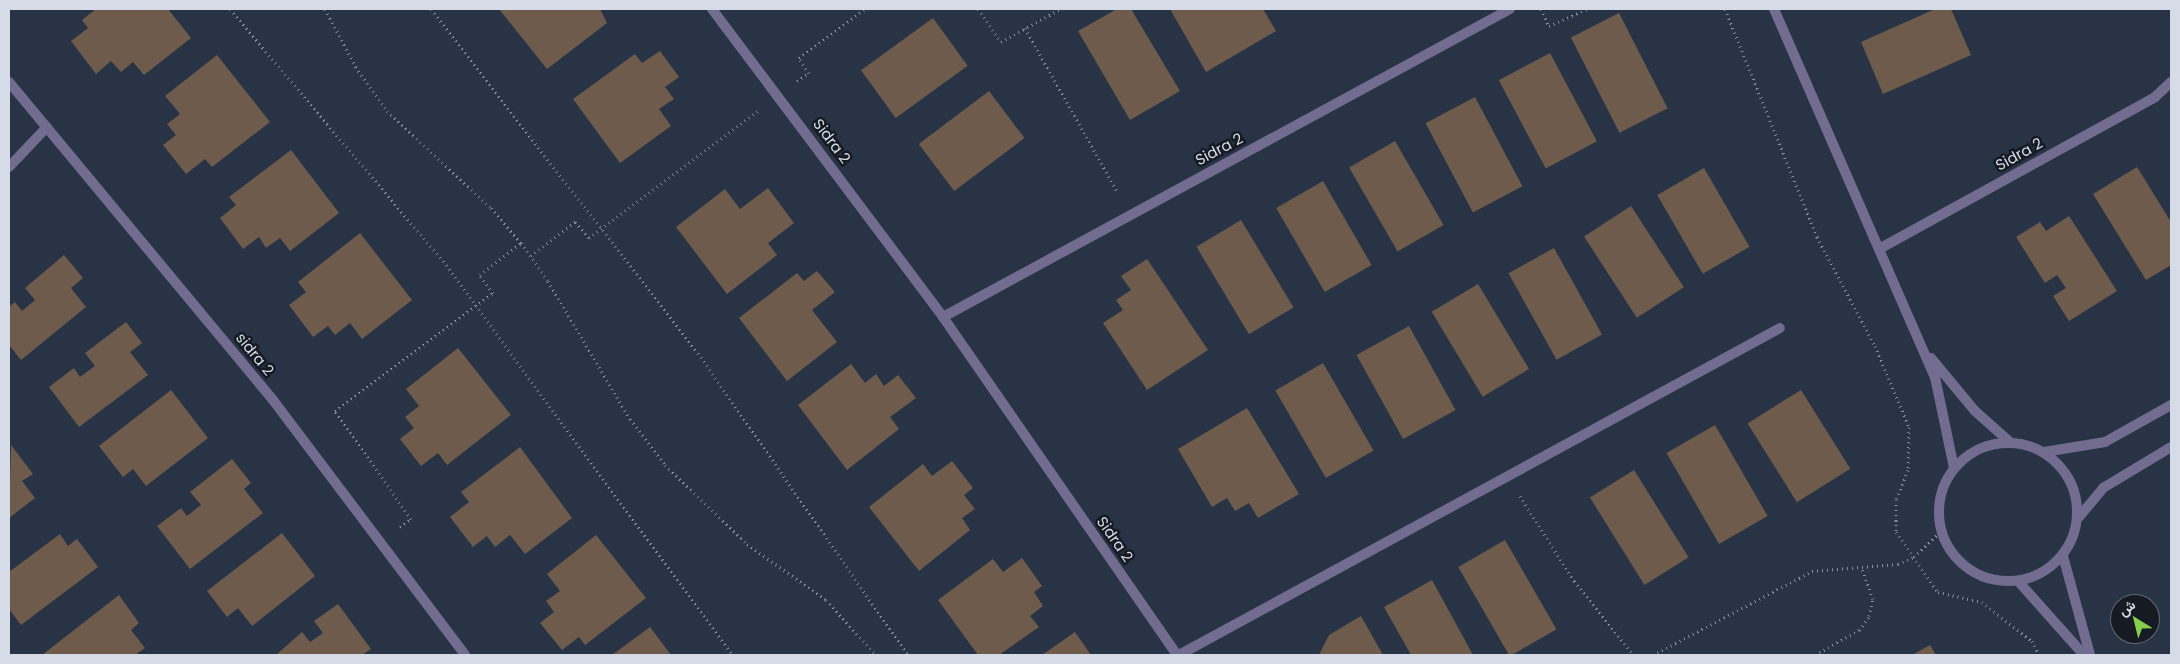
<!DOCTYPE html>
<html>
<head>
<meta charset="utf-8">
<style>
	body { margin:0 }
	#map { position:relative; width:2180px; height:664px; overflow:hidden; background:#283445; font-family:Poppins,Vazirmatn,sans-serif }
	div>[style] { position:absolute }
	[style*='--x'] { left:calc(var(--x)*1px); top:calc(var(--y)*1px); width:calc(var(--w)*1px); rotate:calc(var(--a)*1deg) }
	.building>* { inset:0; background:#6e5b4b; transform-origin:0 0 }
	.path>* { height:3px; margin-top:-1.5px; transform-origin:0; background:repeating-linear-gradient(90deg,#868f9d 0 1px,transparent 0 5px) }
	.minor>* { height:10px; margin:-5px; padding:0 5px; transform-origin:5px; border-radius:5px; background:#726d90 }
	.minor>.ring { margin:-5px; padding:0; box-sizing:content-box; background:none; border:10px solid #726d90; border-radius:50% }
	span { translate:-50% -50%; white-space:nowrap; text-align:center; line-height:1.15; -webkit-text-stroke:5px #161b23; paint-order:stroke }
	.street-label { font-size:15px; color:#d5dce7 }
	.frame { position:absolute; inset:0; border:10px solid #d5dce7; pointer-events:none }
	.north { position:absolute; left:2110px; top:594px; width:50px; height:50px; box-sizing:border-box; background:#161b23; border:1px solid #626871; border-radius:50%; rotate:324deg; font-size:14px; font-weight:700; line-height:20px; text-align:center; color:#d5dce7 }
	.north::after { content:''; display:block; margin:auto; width:18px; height:22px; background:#86cf4b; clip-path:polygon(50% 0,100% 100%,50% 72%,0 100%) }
</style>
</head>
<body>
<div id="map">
	<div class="building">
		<div style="clip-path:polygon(96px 9px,168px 9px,191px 38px,144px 75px,133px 62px,121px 72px,111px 61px,96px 74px,71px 41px,88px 28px,82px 20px)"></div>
		<div style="clip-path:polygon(499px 9px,600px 9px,607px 23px,547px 69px)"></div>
		<div style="clip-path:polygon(1117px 9px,1131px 9px,1180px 91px,1130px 120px,1078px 31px)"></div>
		<div style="clip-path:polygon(1170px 9px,1263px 9px,1276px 31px,1206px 72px)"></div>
		<div style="clip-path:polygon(1935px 9px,1951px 9px,1971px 55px,1883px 94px,1861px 42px)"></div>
		<div style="left:1619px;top:13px;width:107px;height:54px;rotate:63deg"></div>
		<div style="left:933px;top:18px;width:59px;height:89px;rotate:54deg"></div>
		<div style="clip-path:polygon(660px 51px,679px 77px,665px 87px,674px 99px,659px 109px,671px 126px,620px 163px,573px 99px,635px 54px,642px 63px)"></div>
		<div style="left:1550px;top:53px;width:100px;height:58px;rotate:62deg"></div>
		<div style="clip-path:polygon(217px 55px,270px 122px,212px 167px,205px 159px,186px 174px,163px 145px,176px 135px,167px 124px,180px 114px,165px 96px)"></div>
		<div style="left:989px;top:91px;width:59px;height:88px;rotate:53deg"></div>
		<div style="left:1475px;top:97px;width:101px;height:56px;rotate:62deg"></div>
		<div style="left:1395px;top:141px;width:97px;height:53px;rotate:60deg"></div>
		<div style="clip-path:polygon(291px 150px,339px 213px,290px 251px,280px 238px,266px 248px,259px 237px,243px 249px,220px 218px,236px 205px,229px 197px)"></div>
		<div style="clip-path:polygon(2137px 167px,2171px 222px,2171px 265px,2146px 280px,2093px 194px)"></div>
		<div style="left:1704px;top:168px;width:91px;height:54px;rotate:60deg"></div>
		<div style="left:1323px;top:181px;width:97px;height:54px;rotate:60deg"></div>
		<div style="clip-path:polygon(768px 188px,794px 223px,768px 243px,777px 255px,727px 294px,676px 227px,725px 189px,740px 209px)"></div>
		<div style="left:1631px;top:206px;width:97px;height:56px;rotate:57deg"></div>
		<div style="clip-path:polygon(2069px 216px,2117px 291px,2069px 321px,2053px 296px,2066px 288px,2057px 275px,2045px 283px,2016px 237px,2040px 222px,2046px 231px)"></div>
		<div style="left:1241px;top:220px;width:102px;height:52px;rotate:59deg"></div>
		<div style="clip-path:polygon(360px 233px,412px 300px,362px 339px,350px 323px,335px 335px,328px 326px,313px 337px,289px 305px,306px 292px,298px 282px)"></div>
		<div style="left:1554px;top:248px;width:99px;height:52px;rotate:61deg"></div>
		<div style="clip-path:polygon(64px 255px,83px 278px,71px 288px,86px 307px,21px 360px,9px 345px,9px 307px,15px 302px,22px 311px,35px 300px,25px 288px)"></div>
		<div style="clip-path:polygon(1147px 259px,1208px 350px,1147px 390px,1103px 323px,1123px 310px,1116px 300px,1131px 290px,1121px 276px)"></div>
		<div style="clip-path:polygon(817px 271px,835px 292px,812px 310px,837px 342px,787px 381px,739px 318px,797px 273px,804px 281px)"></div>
		<div style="left:1478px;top:284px;width:99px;height:54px;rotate:59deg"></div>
		<div style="clip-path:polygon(126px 322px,142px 343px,130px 352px,148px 375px,79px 427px,49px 387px,74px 368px,80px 377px,95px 366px,85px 353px)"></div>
		<div style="left:1409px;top:326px;width:96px;height:60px;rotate:61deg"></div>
		<div style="clip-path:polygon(458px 348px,511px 415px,447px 465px,438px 453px,421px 466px,400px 439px,414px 428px,405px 417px,419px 406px,406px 389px)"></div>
		<div style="left:1323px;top:363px;width:101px;height:55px;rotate:60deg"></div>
		<div style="clip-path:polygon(851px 364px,865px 383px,876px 374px,884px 386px,898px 375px,916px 398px,890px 417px,899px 429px,847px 470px,798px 405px)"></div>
		<div style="clip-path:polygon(171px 390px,208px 438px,146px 486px,133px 469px,123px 477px,99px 446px)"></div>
		<div style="left:1801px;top:390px;width:93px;height:63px;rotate:58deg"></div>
		<div style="clip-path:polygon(1247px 408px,1299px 494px,1258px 518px,1249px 503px,1235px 511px,1227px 498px,1212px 507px,1178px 449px)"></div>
		<div style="left:1715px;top:425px;width:105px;height:56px;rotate:60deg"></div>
		<div style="clip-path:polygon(11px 445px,33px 474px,22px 481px,35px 498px,9px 518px)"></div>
		<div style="clip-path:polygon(520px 447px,572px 518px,525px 554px,510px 535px,495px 547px,487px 536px,473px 547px,450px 517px,469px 502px,461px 492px)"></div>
		<div style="clip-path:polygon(232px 459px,251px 483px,244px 489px,263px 513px,190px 569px,157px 526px,181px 508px,187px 516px,201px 505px,190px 492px)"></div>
		<div style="clip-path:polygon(952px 461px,973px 488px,964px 495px,975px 509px,962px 518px,970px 530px,919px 571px,869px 507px,923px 464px,932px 476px)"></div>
		<div style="left:1634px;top:470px;width:103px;height:52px;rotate:58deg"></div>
		<div style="clip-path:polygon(282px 533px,315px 576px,252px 626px,238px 608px,227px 617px,207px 591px)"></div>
		<div style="clip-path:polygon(60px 534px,68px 546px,77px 539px,98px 567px,21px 625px,9px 609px,9px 572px)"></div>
		<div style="clip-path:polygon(596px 535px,646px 598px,585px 645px,579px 637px,562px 650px,540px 623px,554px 612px,546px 601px,560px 591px,547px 574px)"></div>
		<div style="left:1505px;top:540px;width:103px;height:54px;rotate:60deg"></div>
		<div style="clip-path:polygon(1022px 558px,1042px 586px,1034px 592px,1043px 606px,1030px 616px,1039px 627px,999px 655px,978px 655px,938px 600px,993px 559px,1003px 572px)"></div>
		<div style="clip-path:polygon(1432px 580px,1473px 655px,1411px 655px,1384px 607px)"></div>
		<div style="clip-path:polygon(119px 595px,139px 623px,131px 630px,145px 648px,135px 655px,42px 655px)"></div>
		<div style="clip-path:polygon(338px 604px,371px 649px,362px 655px,276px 655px,302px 632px,310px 642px,323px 633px,314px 621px)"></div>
		<div style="clip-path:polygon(1361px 616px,1383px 655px,1319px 655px,1329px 635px)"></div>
		<div style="clip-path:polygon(650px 627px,671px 655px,612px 655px)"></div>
		<div style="clip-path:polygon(1075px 632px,1091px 655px,1042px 655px)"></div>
		<div style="clip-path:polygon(1930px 645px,1936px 655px,1912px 655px)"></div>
	</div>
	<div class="path">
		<div style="--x:230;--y:9;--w:335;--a:49.8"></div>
		<div style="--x:446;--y:265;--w:484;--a:53.7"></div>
		<div style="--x:325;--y:9;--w:70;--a:62"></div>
		<div style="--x:358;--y:71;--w:49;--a:54.1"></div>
		<div style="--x:387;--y:111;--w:142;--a:43"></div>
		<div style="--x:491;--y:208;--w:46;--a:49.4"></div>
		<div style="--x:521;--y:243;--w:47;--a:54.6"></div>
		<div style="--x:548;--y:281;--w:161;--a:59.3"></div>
		<div style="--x:630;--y:419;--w:58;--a:52.7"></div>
		<div style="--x:665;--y:465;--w:114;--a:43.9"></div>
		<div style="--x:747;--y:544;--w:97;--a:35.3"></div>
		<div style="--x:826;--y:600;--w:74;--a:47.7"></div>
		<div style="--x:431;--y:9;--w:435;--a:52.2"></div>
		<div style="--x:698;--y:353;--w:368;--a:55.2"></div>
		<div style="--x:978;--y:9;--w:40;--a:55.1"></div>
		<div style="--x:1001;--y:42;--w:68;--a:-29.2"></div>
		<div style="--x:1541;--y:9;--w:19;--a:65"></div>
		<div style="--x:1549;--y:26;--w:42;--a:-24.1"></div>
		<div style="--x:1725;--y:9;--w:246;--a:68"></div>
		<div style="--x:1817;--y:237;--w:123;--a:62"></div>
		<div style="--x:1875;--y:346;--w:88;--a:67.2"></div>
		<div style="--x:1909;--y:427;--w:43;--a:91.3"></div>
		<div style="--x:1908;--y:470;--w:32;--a:112"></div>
		<div style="--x:1896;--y:500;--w:32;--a:90"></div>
		<div style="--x:1896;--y:532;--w:73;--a:55"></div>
		<div style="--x:1938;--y:592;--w:45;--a:12.8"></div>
		<div style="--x:1982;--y:602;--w:63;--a:38"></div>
		<div style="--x:2032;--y:641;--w:16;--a:63"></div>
		<div style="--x:1025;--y:28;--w:189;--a:60.6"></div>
		<div style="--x:797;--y:81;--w:14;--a:-34"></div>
		<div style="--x:809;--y:73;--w:18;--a:-124"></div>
		<div style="--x:799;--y:58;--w:82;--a:-36.6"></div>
		<div style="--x:531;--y:256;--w:56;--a:-37.7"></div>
		<div style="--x:575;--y:222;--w:21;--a:49"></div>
		<div style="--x:589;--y:238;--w:211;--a:-36.9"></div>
		<div style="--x:1520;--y:496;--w:101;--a:57.6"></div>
		<div style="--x:1574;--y:581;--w:95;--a:51"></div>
		<div style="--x:400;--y:527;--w:14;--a:-36"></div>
		<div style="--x:411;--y:519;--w:132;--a:-125.1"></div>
		<div style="--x:335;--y:411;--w:197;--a:-36.8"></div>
		<div style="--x:493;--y:293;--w:22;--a:-126"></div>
		<div style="--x:480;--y:275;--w:52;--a:-38"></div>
		<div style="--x:1653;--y:655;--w:180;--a:-27.8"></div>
		<div style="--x:1812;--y:571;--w:86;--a:-4.7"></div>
		<div style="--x:1898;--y:564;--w:17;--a:-24"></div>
		<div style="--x:1914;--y:557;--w:37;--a:-44"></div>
		<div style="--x:1815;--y:655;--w:51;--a:-29.6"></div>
		<div style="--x:1859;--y:630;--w:17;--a:-54"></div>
		<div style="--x:1869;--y:616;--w:17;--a:-77"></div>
		<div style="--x:1873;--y:599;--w:33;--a:-110"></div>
	</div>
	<div class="minor">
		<div style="--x:712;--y:9;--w:385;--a:53.1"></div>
		<div style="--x:943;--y:317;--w:411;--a:55.3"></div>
		<div style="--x:1774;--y:9;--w:402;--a:66.4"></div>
		<div style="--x:1935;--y:377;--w:93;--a:78.2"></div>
		<div style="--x:9;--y:82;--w:413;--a:50.3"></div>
		<div style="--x:273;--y:400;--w:319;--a:53"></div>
		<div style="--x:9;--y:167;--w:55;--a:-46.5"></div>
		<div style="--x:1879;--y:249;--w:315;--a:-28.8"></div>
		<div style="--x:2155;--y:97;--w:22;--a:-43"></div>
		<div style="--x:943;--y:317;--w:645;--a:-28.51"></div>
		<div style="--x:1931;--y:358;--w:69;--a:50.3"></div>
		<div style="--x:1975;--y:411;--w:47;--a:41.5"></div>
		<div class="ring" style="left:1939px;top:443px;width:128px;height:128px"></div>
		<div style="--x:2044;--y:452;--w:62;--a:-9.3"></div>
		<div style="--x:2105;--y:442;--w:76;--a:-29.3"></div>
		<div style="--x:2079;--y:517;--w:38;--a:-50"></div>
		<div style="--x:2103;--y:488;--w:79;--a:-31.1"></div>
		<div style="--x:2063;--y:556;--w:103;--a:74.7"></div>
		<div style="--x:2018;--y:581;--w:99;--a:48.3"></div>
		<div style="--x:1179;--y:655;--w:684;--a:-28.55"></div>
	</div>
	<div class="street-label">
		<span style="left:832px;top:141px;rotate:53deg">Sidra 2</span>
		<span style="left:1219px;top:149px;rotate:-28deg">Sidra 2</span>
		<span style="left:2019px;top:154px;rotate:-29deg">Sidra 2</span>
		<span style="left:255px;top:354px;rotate:51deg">sidra 2</span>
		<span style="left:1115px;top:539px;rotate:55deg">Sidra 2</span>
	</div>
	<div class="frame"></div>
	<div class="north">ش</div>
</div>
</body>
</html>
